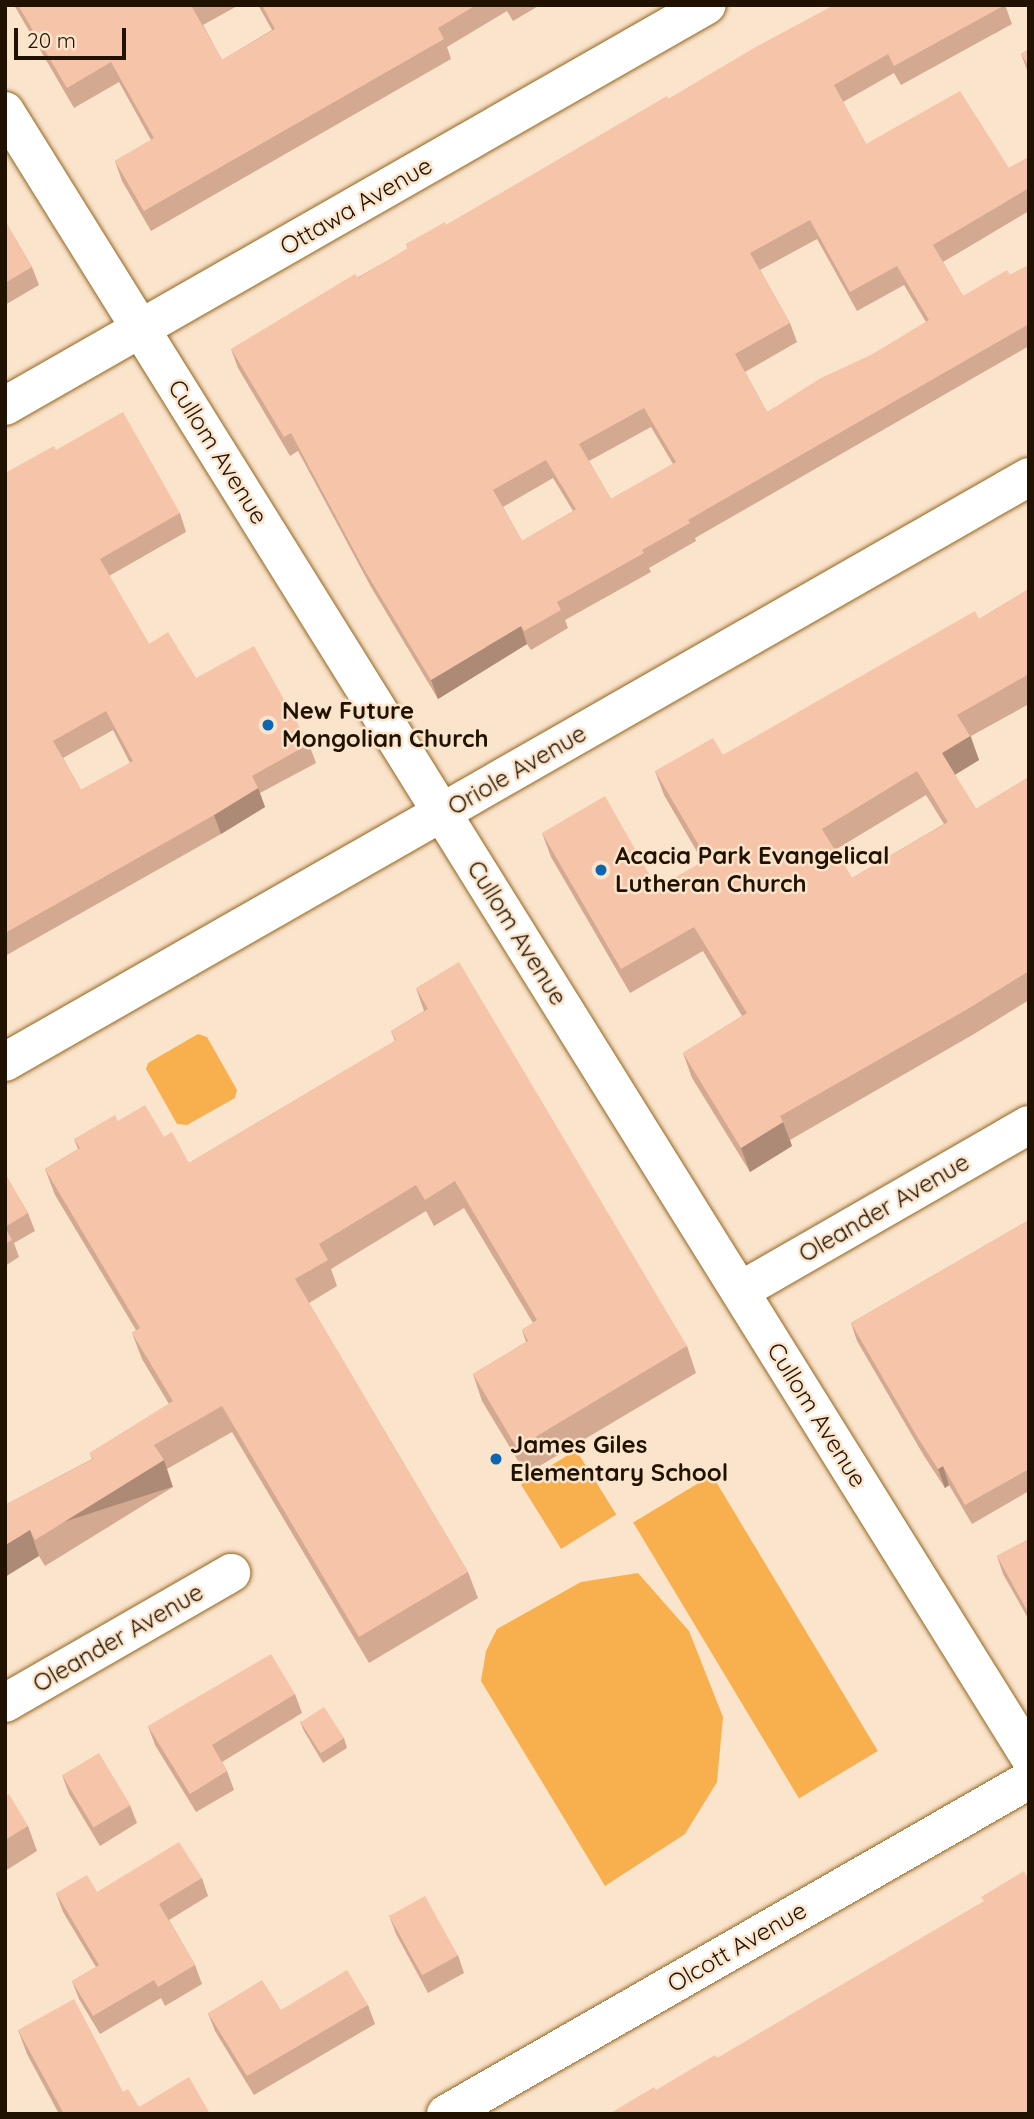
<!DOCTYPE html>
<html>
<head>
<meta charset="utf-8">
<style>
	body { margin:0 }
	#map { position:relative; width:1034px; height:2119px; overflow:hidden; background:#fae4cb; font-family:Quicksand,sans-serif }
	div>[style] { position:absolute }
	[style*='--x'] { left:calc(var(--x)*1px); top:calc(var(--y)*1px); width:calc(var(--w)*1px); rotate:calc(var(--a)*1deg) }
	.green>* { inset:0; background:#f8b04f; transform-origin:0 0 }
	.roads { filter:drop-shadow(0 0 2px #956520) drop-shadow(0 0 2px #956520) }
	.minor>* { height:38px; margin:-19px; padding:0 19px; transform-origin:19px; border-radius:19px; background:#fff }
	.wall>* { inset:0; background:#d4a991 }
	.shaded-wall>* { inset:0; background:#ac8a76; transform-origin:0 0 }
	.building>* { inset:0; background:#f6c5a9; transform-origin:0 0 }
	.dots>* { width:19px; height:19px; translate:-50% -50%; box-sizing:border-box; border:4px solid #fae4cb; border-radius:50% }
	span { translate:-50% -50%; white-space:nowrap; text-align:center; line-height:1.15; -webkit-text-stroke:5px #fae4cb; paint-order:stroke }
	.street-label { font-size:24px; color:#211200 }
	.poi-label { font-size:24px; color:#211200; font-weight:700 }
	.left { translate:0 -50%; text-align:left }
	.frame { position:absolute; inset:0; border:7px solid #211200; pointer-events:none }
	.scale { position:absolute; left:14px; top:28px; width:112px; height:32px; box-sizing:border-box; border:4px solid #211200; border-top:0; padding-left:9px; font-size:21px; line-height:24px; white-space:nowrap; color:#211200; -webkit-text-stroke:5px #fae4cb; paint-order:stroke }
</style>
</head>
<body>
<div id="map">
	<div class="green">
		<div style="clip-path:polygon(198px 1034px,207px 1037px,237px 1090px,235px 1098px,187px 1125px,177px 1124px,146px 1069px,148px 1063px)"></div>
		<div style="left:576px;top:1450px;width:76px;height:65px;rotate:58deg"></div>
		<div style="left:712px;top:1475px;width:322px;height:92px;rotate:59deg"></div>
		<div style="clip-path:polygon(638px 1573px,689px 1631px,723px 1717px,717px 1782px,685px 1834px,605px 1886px,481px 1681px,486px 1651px,497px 1629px,581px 1582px)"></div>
	</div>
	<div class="roads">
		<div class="minor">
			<div style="--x:5;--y:111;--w:1938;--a:58.1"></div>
			<div style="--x:5;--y:406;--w:808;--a:-29.74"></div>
			<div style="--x:5;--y:1062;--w:1179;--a:-29.74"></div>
			<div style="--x:740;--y:1291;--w:333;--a:-29.9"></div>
			<div style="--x:5;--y:1703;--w:261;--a:-29.9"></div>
			<div style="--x:446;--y:2114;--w:672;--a:-29.81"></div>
		</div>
	</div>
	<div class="wall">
		<div style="clip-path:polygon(14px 5px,239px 5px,203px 25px,222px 60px,272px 30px,258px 5px,540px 5px,513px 21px,507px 11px,447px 47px,451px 59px,151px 231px,122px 181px,115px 161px,151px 140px,119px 82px,74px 108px)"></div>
		<div style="clip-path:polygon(evenodd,1005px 5px,1012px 24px,901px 85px,894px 73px,843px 102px,866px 144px,1009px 168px,1029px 157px,1029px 211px,943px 262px,963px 296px,1010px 275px,1029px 265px,1029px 346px,695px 538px,696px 541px,649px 568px,651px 572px,565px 620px,568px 628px,531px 650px,527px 644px,438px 699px,371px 587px,298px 451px,290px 456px,238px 368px,231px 349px,408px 249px,406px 244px,446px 225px,668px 99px,1005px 5px,817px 239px,857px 311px,904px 285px,926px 322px,875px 353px,767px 412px,745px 372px,797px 342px,790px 323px,760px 270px,817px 239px,1005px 5px,651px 427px,673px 464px,611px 499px,589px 461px,651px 427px,1005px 5px,553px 478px,573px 511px,522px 541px,503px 507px,553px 478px)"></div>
		<div style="clip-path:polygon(1029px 49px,1029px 75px,1021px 54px)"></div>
		<div style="clip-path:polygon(5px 221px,32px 267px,39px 285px,5px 305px)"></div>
		<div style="clip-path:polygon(evenodd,56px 450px,180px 513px,186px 532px,109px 576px,149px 644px,196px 678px,309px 744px,316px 763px,260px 793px,265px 807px,221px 834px,5px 956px,5px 473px,56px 450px,113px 730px,130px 763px,81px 790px,63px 758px,113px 730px)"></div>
		<div style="clip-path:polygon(evenodd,1029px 589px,1029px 704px,971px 736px,979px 760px,955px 775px,976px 809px,1029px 777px,1029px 1000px,974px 1034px,790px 1140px,792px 1146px,750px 1172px,692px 1078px,683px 1053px,742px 1016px,703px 951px,630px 993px,551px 857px,542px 833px,657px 888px,703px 862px,664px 795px,655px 771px,723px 755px,979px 619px,1029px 589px,926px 795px,944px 824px,852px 878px,835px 850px,926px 795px)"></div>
		<div style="clip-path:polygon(416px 988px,687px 1346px,696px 1373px,526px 1474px,482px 1401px,473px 1374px,526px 1342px,522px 1330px,533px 1323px,464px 1208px,434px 1226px,426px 1211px,331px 1269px,337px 1286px,309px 1303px,468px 1572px,478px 1598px,369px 1663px,232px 1432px,167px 1469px,173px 1487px,45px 1566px,39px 1556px,5px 1505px,92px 1459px,90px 1453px,169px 1404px,142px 1359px,132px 1333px,136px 1330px,55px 1195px,45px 1169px,78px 1149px,74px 1139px,118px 1121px,164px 1137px,189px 1163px,395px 1041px,391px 1031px,424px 1011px)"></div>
		<div style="clip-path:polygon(5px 1174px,28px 1213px,35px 1231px,14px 1243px,19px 1257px,5px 1266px)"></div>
		<div style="clip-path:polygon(1029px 1220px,1029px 1491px,972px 1524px,949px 1485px,945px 1488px,924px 1456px,857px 1341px,851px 1323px)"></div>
		<div style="clip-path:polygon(1029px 1539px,1029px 1620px,1003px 1574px,997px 1556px)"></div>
		<div style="clip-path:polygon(295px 1694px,302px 1713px,222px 1762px,227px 1771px,234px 1790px,196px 1812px,155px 1745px,148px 1726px)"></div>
		<div style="clip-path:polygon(300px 1721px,344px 1738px,347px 1748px,323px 1763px,304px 1731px)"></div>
		<div style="clip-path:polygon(62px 1775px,130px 1805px,137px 1823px,100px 1846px,69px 1794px)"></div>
		<div style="clip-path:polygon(5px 1797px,28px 1826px,37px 1851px,5px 1871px)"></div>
		<div style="clip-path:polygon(202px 1878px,208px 1896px,169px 1920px,195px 1965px,202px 1984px,165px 2006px,161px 1998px,100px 2034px,79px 1999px,72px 1981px,96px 1967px,63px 1912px,56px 1893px,97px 1892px)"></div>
		<div style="clip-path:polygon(389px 1915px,458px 1955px,464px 1973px,428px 1993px,396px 1934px)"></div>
		<div style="clip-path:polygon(368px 2005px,375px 2024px,254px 2095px,215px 2031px,208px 2013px,281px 2010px)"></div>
		<div style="clip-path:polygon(18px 2030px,123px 2092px,139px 2107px,210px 2114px,59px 2114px,27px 2054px)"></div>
	</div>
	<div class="shaded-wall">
		<div style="clip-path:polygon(521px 626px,527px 644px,438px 699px,431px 680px)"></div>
		<div style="clip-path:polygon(970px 736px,979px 760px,951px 777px,942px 753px)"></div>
		<div style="clip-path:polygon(258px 788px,265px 807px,221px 834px,214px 815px)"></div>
		<div style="clip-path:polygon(783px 1122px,792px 1146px,750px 1172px,741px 1148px)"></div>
		<div style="left:164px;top:1460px;width:28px;height:152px;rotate:72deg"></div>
		<div style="clip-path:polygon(943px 1466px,949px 1485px,945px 1488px,938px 1469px)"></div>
		<div style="clip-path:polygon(30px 1530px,39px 1556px,5px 1577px,5px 1545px)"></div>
	</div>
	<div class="building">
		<div style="clip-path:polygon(18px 5px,195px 5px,192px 7px,222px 60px,275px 29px,262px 5px,476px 5px,438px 28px,444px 39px,144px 211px,115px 161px,154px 138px,111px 62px,67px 88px)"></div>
		<div style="clip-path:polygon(evenodd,834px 5px,1005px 5px,894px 66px,888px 54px,834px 85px,866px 144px,960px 91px,1009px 168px,1029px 157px,1029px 188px,933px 245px,963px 296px,1007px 270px,1010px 275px,1029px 265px,1029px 324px,688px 520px,690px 523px,642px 550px,644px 553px,557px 602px,561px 610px,524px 631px,521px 626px,431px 680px,364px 569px,291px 433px,284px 437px,231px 349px,355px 274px,358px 278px,408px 248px,406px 244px,445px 222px,446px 225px,667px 96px,668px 99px,754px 48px,834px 5px,810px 220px,850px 292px,897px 266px,929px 320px,875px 353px,821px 378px,767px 412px,735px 354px,790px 323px,750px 253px,810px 220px,834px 5px,644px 408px,676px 462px,611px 499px,579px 444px,644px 408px,834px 5px,546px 460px,576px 509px,522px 541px,493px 490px,546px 460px)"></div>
		<div style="clip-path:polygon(1029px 49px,1029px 67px,1021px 54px)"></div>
		<div style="clip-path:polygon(5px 221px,32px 267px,5px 283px)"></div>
		<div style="clip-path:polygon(evenodd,123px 412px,180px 513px,100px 559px,149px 644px,168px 632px,196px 678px,254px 646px,309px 744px,252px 776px,258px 788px,214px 815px,5px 933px,5px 473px,54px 446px,56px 450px,123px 412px,106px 711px,133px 761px,81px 790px,53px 741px,106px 711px)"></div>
		<div style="clip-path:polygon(evenodd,1029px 589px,1029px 674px,957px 715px,970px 736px,942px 753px,976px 809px,1029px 777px,1029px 971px,966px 1010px,780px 1116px,783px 1122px,741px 1148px,683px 1053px,747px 1013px,694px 927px,621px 969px,542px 833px,605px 796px,657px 888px,707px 859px,655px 771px,713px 738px,723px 755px,975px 611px,979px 619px,1029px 589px,917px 771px,948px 822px,852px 878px,822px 829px,917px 771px)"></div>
		<div style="clip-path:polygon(459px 962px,687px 1346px,517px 1448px,473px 1374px,528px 1341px,522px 1330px,537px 1320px,455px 1181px,425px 1200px,416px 1185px,319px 1244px,328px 1260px,295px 1279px,468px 1572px,359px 1637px,222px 1406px,154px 1445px,164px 1460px,35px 1540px,30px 1530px,5px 1545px,5px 1505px,93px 1459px,90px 1453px,173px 1401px,132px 1333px,140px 1328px,45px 1169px,80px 1148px,74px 1139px,115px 1115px,118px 1121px,145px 1105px,164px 1137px,172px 1132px,189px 1163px,396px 1040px,391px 1031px,428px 1009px,416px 988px)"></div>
		<div style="clip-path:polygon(5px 1174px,28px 1213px,5px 1227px)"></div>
		<div style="clip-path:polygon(1029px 1220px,1029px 1469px,965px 1505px,943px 1466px,938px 1469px,918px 1438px,851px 1323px)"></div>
		<div style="clip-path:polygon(5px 1227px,12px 1240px,5px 1244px)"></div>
		<div style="clip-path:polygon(1029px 1539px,1029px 1614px,997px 1556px)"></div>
		<div style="clip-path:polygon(271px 1654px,295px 1694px,212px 1745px,227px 1771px,190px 1794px,148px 1726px)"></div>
		<div style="left:324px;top:1707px;width:37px;height:28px;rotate:57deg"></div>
		<div style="left:99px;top:1753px;width:61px;height:43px;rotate:59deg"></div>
		<div style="clip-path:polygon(9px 1794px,28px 1826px,5px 1840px,5px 1797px)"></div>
		<div style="clip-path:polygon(179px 1842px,202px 1878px,159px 1904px,195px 1965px,158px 1987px,154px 1980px,93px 2016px,72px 1981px,99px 1965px,56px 1893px,87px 1875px,97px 1892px)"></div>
		<div style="clip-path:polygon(1024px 1871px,1029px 1880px,1029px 2114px,609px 2114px,654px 2087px,656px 2090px,715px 2055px,717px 2058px,984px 1901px,981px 1897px)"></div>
		<div style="left:425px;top:1896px;width:68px;height:41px;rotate:61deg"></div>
		<div style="clip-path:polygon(347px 1970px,368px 2005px,247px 2076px,208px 2013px,262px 1980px,281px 2010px)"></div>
		<div style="clip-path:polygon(74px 1999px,123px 2092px,128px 2089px,139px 2107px,189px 2077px,210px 2114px,64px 2114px,18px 2030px)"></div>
	</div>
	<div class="dots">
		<div style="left:268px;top:725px;background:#0a65b3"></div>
		<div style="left:601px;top:870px;background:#0a65b3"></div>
		<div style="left:496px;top:1459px;background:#0a65b3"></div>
	</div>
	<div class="street-label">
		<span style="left:356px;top:206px;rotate:-30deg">Ottawa Avenue</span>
		<span style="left:218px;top:452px;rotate:58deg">Cullom Avenue</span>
		<span style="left:517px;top:770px;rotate:-30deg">Oriole Avenue</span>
		<span style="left:517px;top:933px;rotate:58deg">Cullom Avenue</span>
		<span style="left:884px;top:1208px;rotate:-30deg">Oleander Avenue</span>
		<span style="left:817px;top:1415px;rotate:58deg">Cullom Avenue</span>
		<span style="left:118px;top:1638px;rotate:-30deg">Oleander Avenue</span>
		<span style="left:737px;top:1947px;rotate:-30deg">Olcott Avenue</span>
	</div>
	<div class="poi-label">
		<span class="left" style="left:282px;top:725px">New Future<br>Mongolian Church</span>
		<span class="left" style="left:615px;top:870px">Acacia Park Evangelical<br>Lutheran Church</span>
		<span class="left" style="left:510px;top:1459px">James Giles<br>Elementary School</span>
	</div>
	<div class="frame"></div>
	<div class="scale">20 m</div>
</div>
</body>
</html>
